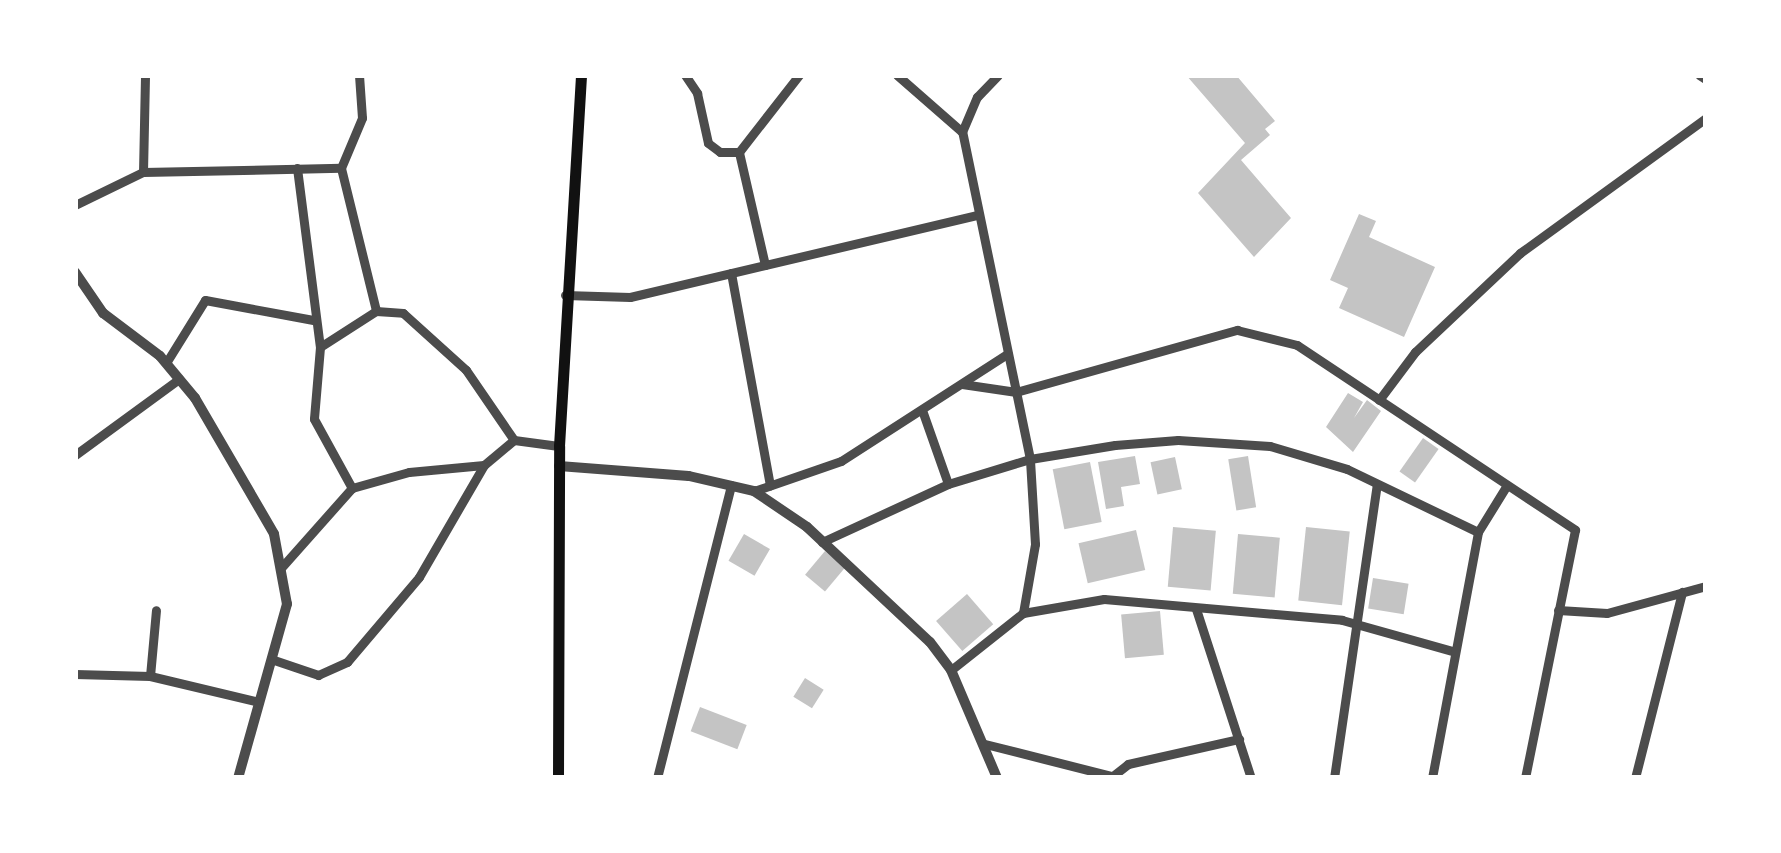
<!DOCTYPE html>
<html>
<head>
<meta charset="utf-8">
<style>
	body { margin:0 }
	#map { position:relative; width:1781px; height:853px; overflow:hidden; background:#fff; font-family:Arial,sans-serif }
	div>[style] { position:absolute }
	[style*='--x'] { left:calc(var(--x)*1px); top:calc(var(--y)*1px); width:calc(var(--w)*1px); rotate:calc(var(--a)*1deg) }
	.building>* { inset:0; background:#c4c4c4; transform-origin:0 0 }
	.minor>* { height:9px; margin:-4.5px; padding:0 4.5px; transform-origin:4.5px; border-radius:4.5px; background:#4c4c4c }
	.tertiary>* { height:10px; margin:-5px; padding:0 5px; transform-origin:5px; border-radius:5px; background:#4c4c4c }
	.secondary>* { height:11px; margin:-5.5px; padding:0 5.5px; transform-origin:5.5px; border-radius:5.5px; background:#111 }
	span { translate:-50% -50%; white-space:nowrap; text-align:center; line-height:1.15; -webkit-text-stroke:8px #fff; paint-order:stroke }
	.frame { position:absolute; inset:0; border:78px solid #fff; pointer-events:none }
</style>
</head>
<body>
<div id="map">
	<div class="building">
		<div style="clip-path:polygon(1186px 75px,1236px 75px,1275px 121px,1265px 129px,1270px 135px,1241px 160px,1291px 218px,1254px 257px,1198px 193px,1245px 143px)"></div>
		<div style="clip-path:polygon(1359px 214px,1376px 221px,1369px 237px,1435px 267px,1404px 337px,1339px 308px,1348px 288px,1330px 280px)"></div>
		<div style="clip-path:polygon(1348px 393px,1363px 402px,1354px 418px,1367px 400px,1381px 411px,1353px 452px,1326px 427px)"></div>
		<div style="left:1423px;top:438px;width:19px;height:41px;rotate:35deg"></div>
		<div style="clip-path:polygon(1135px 456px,1140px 484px,1121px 487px,1124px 506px,1106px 509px,1098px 462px)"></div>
		<div style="left:1248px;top:456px;width:52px;height:20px;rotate:81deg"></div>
		<div style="left:1175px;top:457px;width:33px;height:25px;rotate:78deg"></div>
		<div style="left:1090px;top:462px;width:61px;height:38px;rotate:79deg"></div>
		<div style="left:1173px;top:527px;width:43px;height:60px;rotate:5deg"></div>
		<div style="left:1306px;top:527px;width:44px;height:74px;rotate:6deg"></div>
		<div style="left:1136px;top:530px;width:41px;height:59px;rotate:77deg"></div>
		<div style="left:744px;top:534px;width:30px;height:31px;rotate:30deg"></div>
		<div style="left:1238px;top:534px;width:42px;height:60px;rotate:5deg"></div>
		<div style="left:825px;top:551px;width:26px;height:31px;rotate:40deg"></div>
		<div style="left:1373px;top:578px;width:36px;height:31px;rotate:9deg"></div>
		<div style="left:967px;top:594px;width:40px;height:41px;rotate:49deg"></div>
		<div style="left:1160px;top:611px;width:44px;height:39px;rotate:85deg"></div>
		<div style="left:805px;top:678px;width:22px;height:22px;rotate:32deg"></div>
		<div style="left:700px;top:707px;width:50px;height:26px;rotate:21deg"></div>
	</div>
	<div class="minor">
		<div style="--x:359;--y:75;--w:43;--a:86"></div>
		<div style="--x:362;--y:118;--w:54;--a:112.8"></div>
		<div style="--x:341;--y:168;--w:147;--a:76.2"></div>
		<div style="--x:685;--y:75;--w:22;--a:56"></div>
		<div style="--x:697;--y:93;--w:51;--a:77.6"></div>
		<div style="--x:708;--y:143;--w:15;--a:37"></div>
		<div style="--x:720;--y:152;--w:19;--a:0"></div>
		<div style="--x:897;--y:75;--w:86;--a:41.2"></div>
		<div style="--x:297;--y:168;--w:180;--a:82.7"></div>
		<div style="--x:320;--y:347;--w:72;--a:94.8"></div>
		<div style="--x:314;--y:419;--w:79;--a:61.2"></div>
		<div style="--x:143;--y:172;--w:97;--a:-88.8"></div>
		<div style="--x:75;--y:205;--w:76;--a:-25.9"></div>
		<div style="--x:143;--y:172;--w:198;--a:-1.2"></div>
		<div style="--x:765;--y:265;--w:116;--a:-103"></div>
		<div style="--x:739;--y:152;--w:98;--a:-52.1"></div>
		<div style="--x:731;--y:273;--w:216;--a:79.6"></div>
		<div style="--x:565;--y:295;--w:65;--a:1.8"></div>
		<div style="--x:630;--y:297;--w:356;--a:-13.3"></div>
		<div style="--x:320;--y:347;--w:67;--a:-32.7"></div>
		<div style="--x:376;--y:311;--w:27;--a:4"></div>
		<div style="--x:403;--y:313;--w:85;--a:42.1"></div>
		<div style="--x:466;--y:370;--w:85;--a:55.6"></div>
		<div style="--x:166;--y:363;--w:74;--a:-58.2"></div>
		<div style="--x:205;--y:300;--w:110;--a:10.5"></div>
		<div style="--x:962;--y:384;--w:55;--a:8.4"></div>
		<div style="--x:1016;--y:392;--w:230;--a:-15.7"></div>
		<div style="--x:1237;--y:330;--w:62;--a:14"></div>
		<div style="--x:1297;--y:345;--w:334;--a:33.6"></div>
		<div style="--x:1575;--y:530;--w:253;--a:101.4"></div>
		<div style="--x:1379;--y:400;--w:60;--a:-53.1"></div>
		<div style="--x:1415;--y:352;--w:144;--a:-43.3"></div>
		<div style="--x:1520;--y:253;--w:230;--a:-36"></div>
		<div style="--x:922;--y:410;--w:78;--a:70.6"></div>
		<div style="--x:75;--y:455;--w:129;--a:-36.2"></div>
		<div style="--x:754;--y:491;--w:92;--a:-19"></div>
		<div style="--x:841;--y:461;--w:197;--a:-32.8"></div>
		<div style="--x:822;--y:542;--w:139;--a:-24.7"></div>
		<div style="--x:948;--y:484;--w:86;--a:-17"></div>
		<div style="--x:1030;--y:459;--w:86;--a:-9.4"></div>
		<div style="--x:1115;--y:445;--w:63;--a:-4.5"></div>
		<div style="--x:1178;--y:440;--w:92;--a:3.7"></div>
		<div style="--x:1270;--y:446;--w:80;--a:16.6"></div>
		<div style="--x:1347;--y:469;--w:145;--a:25.7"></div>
		<div style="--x:1478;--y:532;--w:55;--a:-58.3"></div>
		<div style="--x:280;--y:569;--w:108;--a:-48.4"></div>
		<div style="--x:352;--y:488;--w:59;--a:-15.7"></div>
		<div style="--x:409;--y:472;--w:75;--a:-5.3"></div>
		<div style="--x:484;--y:465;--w:39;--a:-40"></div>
		<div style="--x:514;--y:440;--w:45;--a:7.6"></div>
		<div style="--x:1196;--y:609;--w:178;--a:72"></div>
		<div style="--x:1558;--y:610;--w:49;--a:3.5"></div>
		<div style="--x:1607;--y:613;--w:103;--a:-15.3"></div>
		<div style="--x:1023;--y:613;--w:82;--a:-9.8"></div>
		<div style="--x:1104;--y:599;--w:239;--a:5"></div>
		<div style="--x:1342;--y:620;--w:114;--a:15.7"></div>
		<div style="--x:271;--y:659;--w:50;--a:18.8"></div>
		<div style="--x:318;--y:675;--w:32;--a:-24"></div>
		<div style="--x:347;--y:662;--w:111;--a:-49.7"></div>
		<div style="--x:419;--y:577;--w:129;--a:-59.9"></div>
		<div style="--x:951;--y:670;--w:92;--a:-38.4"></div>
		<div style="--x:1023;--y:613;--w:70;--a:-80.1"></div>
		<div style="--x:1035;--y:544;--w:85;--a:-93.4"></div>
		<div style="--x:1030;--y:459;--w:334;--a:-101.7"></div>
		<div style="--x:962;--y:132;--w:38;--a:-67"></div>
		<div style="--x:977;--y:97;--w:30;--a:-46"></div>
		<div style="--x:75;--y:674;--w:75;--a:1.5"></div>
		<div style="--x:150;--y:676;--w:112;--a:13.4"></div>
		<div style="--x:150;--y:676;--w:66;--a:-84.8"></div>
		<div style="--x:985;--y:744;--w:138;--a:14.2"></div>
		<div style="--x:1114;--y:775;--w:18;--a:-38"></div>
		<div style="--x:1128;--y:764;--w:114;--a:-12.7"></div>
		<div style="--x:657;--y:778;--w:302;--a:-75.8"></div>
		<div style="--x:1334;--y:778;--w:296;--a:-81.7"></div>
		<div style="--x:1432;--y:778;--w:250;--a:-79.4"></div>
		<div style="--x:1635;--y:778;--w:192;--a:-75.8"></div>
	</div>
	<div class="tertiary">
		<div style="--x:1700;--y:75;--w:7;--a:34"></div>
		<div style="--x:75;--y:272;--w:50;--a:55.7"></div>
		<div style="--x:103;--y:313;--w:71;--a:37"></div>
		<div style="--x:160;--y:356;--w:55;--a:50.2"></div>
		<div style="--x:195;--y:398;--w:157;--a:59.8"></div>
		<div style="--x:274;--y:534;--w:71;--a:79.5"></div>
		<div style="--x:287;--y:604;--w:181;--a:105.7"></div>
		<div style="--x:559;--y:466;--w:130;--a:4.4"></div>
		<div style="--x:689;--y:476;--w:67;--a:13"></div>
		<div style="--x:754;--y:491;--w:64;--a:34.2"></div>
		<div style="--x:807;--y:527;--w:168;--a:43.1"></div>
		<div style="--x:930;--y:642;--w:35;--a:53"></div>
		<div style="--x:951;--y:670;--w:117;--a:66.9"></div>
	</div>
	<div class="secondary">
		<div style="--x:558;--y:778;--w:332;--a:-89.8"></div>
		<div style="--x:559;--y:446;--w:372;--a:-86.6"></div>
	</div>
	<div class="frame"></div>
</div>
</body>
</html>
